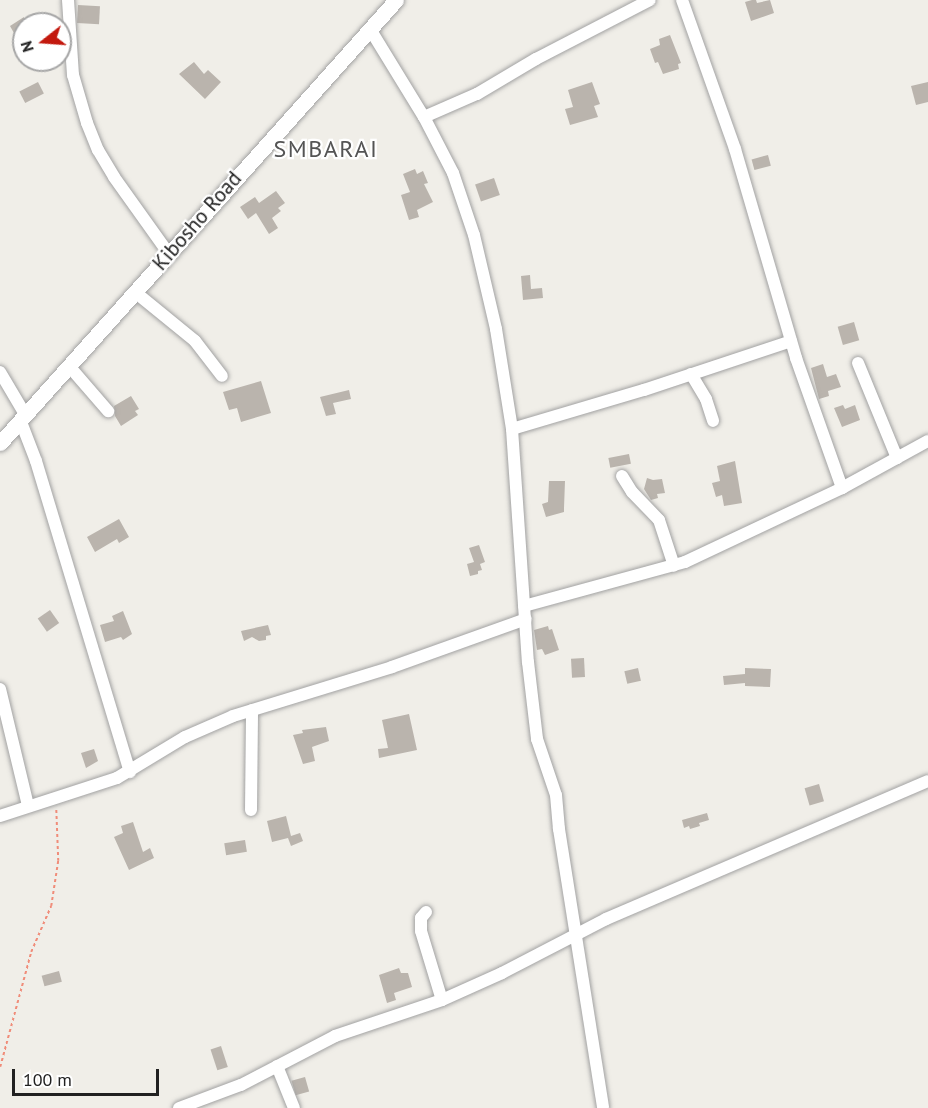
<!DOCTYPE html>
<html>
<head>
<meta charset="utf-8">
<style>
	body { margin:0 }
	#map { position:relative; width:928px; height:1108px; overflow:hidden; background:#f0eee8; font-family:"PT Sans",sans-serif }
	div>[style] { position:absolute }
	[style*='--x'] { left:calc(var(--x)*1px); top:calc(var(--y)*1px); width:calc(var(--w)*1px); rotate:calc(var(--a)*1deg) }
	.building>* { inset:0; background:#bab4ad; transform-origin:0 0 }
	.path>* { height:1.5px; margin-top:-0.75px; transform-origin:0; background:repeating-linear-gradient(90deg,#f08c79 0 3px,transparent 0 6px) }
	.roads { filter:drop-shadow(0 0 2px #a2a2a2) drop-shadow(0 0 2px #a2a2a2) }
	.minor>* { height:12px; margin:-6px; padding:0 6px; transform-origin:6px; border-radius:6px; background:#fff }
	.tertiary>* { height:15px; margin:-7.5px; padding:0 7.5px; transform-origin:7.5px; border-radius:7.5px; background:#fff }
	span { translate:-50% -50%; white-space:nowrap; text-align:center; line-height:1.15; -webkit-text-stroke:4.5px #fff; paint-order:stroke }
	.street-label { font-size:21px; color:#212121 }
	.quarter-label { font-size:24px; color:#545454; letter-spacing:1.5px }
	.north { position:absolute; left:12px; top:12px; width:60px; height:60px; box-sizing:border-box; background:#fff; border:2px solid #a6a6a6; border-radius:50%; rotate:253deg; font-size:16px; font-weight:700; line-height:24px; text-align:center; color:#212121 }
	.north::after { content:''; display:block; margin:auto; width:21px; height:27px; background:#c3190e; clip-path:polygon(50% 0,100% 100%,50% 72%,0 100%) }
	.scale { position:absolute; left:12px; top:1069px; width:147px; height:27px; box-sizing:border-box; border:3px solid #212121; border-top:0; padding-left:8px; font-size:18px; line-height:21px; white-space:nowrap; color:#212121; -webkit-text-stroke:4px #fff; paint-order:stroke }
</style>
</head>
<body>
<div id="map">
	<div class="building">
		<div style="clip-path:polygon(752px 0,756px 0,757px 3px,770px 0,774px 13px,751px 21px,745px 2px)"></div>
		<div style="left:78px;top:5px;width:22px;height:18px;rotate:3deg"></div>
		<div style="clip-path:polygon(24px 17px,24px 51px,10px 26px)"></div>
		<div style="clip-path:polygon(670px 35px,681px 63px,678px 64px,679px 69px,663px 74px,658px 62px,655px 63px,650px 49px,660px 45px,659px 39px)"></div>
		<div style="clip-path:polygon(194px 62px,204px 74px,208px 70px,221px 82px,205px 99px,179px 74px)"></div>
		<div style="left:38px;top:82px;width:13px;height:21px;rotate:63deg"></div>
		<div style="clip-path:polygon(592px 82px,600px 104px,594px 106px,598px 117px,570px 125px,565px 109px,573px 107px,568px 90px)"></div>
		<div style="clip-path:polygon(928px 82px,928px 102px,916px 105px,911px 86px)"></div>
		<div style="left:768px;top:155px;width:11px;height:17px;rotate:75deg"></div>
		<div style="clip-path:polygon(415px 169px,417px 174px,423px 171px,428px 183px,424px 184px,433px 202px,417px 210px,419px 217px,409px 220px,401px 195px,410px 192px,403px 174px)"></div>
		<div style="left:494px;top:178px;width:18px;height:20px;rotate:71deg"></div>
		<div style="clip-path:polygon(276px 191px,285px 203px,278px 208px,281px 211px,272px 218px,278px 228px,269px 234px,256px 213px,248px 219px,240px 207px,255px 197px,259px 203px)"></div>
		<div style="clip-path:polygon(530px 275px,531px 289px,542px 288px,543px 298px,523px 300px,521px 276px)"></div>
		<div style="left:854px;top:322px;width:19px;height:17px;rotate:74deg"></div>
		<div style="clip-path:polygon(823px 364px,827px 377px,836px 374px,841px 387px,828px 391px,829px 396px,819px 399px,811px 368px)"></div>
		<div style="clip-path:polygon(261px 381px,271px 413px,241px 422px,237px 408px,229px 410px,223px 392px)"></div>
		<div style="clip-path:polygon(349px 390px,351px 399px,333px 403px,336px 414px,326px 416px,320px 397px)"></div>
		<div style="clip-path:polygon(131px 396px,139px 409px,135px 411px,138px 415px,121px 426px,115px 416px,114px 406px)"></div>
		<div style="clip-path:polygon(843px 405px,845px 409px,855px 405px,860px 420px,842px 427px,834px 408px)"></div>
		<div style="left:629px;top:454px;width:10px;height:21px;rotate:79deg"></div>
		<div style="clip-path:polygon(735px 461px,742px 503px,724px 506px,722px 495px,716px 497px,712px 483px,720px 481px,717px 466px)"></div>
		<div style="clip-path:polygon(647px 478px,653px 480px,662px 479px,665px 493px,657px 494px,658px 498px,651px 500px,644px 489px)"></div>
		<div style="clip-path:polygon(549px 481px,565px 481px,564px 508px,564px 512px,546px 517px,542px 504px,548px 502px)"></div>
		<div style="clip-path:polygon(119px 519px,129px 537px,119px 543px,117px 539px,95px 552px,87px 537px)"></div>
		<div style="clip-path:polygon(479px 545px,485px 562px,480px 564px,482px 570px,478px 571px,478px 574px,470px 576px,467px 564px,474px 562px,469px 548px)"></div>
		<div style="left:50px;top:610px;width:16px;height:15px;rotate:55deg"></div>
		<div style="clip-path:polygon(123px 611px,132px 634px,123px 640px,121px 637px,105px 642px,100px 625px,114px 621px,112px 616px)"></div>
		<div style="clip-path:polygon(268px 625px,271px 635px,266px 636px,266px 640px,259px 641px,252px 637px,244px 641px,241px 631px)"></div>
		<div style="clip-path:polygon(548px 626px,549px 630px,552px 629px,559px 650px,545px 655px,542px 649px,537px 650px,534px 630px)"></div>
		<div style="left:584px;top:658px;width:19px;height:13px;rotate:87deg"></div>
		<div style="left:638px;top:668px;width:13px;height:14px;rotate:77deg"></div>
		<div style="clip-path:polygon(745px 668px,771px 669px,770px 687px,745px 686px,745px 683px,724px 685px,723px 676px,745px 674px)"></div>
		<div style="clip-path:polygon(409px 714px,417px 750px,379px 758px,378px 749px,388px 748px,382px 720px)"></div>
		<div style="clip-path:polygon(326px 727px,329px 741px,312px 747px,315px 761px,303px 764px,293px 735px,303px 733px,302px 730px)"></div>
		<div style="clip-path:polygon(94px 749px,98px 761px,86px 768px,81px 753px)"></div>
		<div style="left:819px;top:784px;width:18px;height:15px;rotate:74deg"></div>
		<div style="clip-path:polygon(707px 813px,709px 820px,699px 823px,700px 826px,690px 829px,689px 826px,684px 828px,682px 820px)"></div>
		<div style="clip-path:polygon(286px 816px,291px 836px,300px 833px,303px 841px,291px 846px,288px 838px,272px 842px,267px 821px)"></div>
		<div style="clip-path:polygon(133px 822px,143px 852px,150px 848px,154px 858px,129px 870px,114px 837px,123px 833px,121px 826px)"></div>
		<div style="left:245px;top:840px;width:12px;height:21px;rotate:81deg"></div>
		<div style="clip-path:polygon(399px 968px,401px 973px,408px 973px,412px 987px,394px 993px,396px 1000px,387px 1003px,379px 975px)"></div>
		<div style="left:59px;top:971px;width:11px;height:18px;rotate:75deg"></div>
		<div style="left:221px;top:1046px;width:22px;height:11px;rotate:72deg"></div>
		<div style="left:305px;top:1077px;width:15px;height:14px;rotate:74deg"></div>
	</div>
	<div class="path">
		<div style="--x:0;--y:1067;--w:119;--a:-74.9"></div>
		<div style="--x:31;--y:952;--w:50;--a:-66.5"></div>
		<div style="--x:51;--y:906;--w:46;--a:-81.2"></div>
		<div style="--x:58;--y:861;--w:51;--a:-92.2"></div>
	</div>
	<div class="roads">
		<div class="minor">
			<div style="--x:68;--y:0;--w:75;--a:86.2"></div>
			<div style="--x:73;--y:75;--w:50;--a:73.7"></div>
			<div style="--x:87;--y:123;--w:29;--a:68"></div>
			<div style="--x:98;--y:150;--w:31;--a:59"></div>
			<div style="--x:114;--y:177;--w:95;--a:54.5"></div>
			<div style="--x:682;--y:0;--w:158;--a:70.4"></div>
			<div style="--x:735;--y:149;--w:218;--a:73.7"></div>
			<div style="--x:796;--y:358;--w:138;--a:70.5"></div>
			<div style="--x:370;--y:29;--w:103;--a:58.5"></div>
			<div style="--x:424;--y:117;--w:63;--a:62.6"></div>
			<div style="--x:453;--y:173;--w:65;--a:71.3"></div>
			<div style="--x:474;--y:235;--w:97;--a:76.8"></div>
			<div style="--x:496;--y:329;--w:101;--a:80.9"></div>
			<div style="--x:512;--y:429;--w:234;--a:86.1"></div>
			<div style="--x:528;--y:662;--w:78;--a:83.3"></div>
			<div style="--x:537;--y:739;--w:59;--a:71.3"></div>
			<div style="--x:556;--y:795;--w:34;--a:85"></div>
			<div style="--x:559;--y:829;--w:282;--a:81"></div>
			<div style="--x:424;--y:117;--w:58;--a:-23.5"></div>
			<div style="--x:477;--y:94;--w:69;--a:-30.7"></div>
			<div style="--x:536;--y:59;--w:128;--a:-27.4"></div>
			<div style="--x:135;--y:292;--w:77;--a:39.2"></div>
			<div style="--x:195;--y:341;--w:44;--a:52.4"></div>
			<div style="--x:858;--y:363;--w:103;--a:67.7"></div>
			<div style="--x:69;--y:366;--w:60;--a:49.1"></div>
			<div style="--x:0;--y:372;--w:51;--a:59.4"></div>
			<div style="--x:691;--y:374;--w:29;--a:59"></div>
			<div style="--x:706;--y:399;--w:23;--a:72"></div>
			<div style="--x:21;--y:422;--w:42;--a:69"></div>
			<div style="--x:36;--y:461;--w:325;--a:73.2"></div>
			<div style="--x:512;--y:429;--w:138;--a:-16.5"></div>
			<div style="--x:644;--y:390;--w:155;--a:-18.4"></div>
			<div style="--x:622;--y:476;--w:19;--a:58"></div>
			<div style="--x:632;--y:492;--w:39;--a:46"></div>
			<div style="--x:659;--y:520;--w:48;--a:71.9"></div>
			<div style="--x:524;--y:606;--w:167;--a:-15.3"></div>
			<div style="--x:685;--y:562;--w:174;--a:-25.2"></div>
			<div style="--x:842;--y:488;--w:98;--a:-28.7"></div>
			<div style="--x:0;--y:689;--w:120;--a:76.5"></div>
			<div style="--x:251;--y:810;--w:100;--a:-89.4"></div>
			<div style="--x:0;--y:816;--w:123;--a:-18"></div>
			<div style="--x:117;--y:778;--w:79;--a:-31.1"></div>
			<div style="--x:185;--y:737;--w:52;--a:-23.6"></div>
			<div style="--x:233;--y:716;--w:166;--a:-17.1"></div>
			<div style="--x:392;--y:667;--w:142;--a:-19.7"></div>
			<div style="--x:426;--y:912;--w:8;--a:130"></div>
			<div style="--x:421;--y:918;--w:13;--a:90"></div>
			<div style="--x:421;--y:931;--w:72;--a:73.1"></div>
			<div style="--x:277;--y:1066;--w:45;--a:68"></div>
			<div style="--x:179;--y:1108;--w:66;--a:-20.4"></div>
			<div style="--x:241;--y:1085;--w:106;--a:-27.5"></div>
			<div style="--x:335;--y:1036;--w:113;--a:-18.6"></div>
			<div style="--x:442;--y:1000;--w:66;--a:-24.2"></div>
			<div style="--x:502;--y:973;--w:117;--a:-27.4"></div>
			<div style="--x:606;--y:919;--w:350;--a:-23.2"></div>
		</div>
		<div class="tertiary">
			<div style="--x:0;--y:443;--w:594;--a:-48.21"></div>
		</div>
	</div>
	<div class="street-label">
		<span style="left:197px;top:221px;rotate:-49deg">Kibosho Road</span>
	</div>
	<div class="quarter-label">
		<span style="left:326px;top:149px">SMBARAI</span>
	</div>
	<div class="north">N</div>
	<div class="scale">100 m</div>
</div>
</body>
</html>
